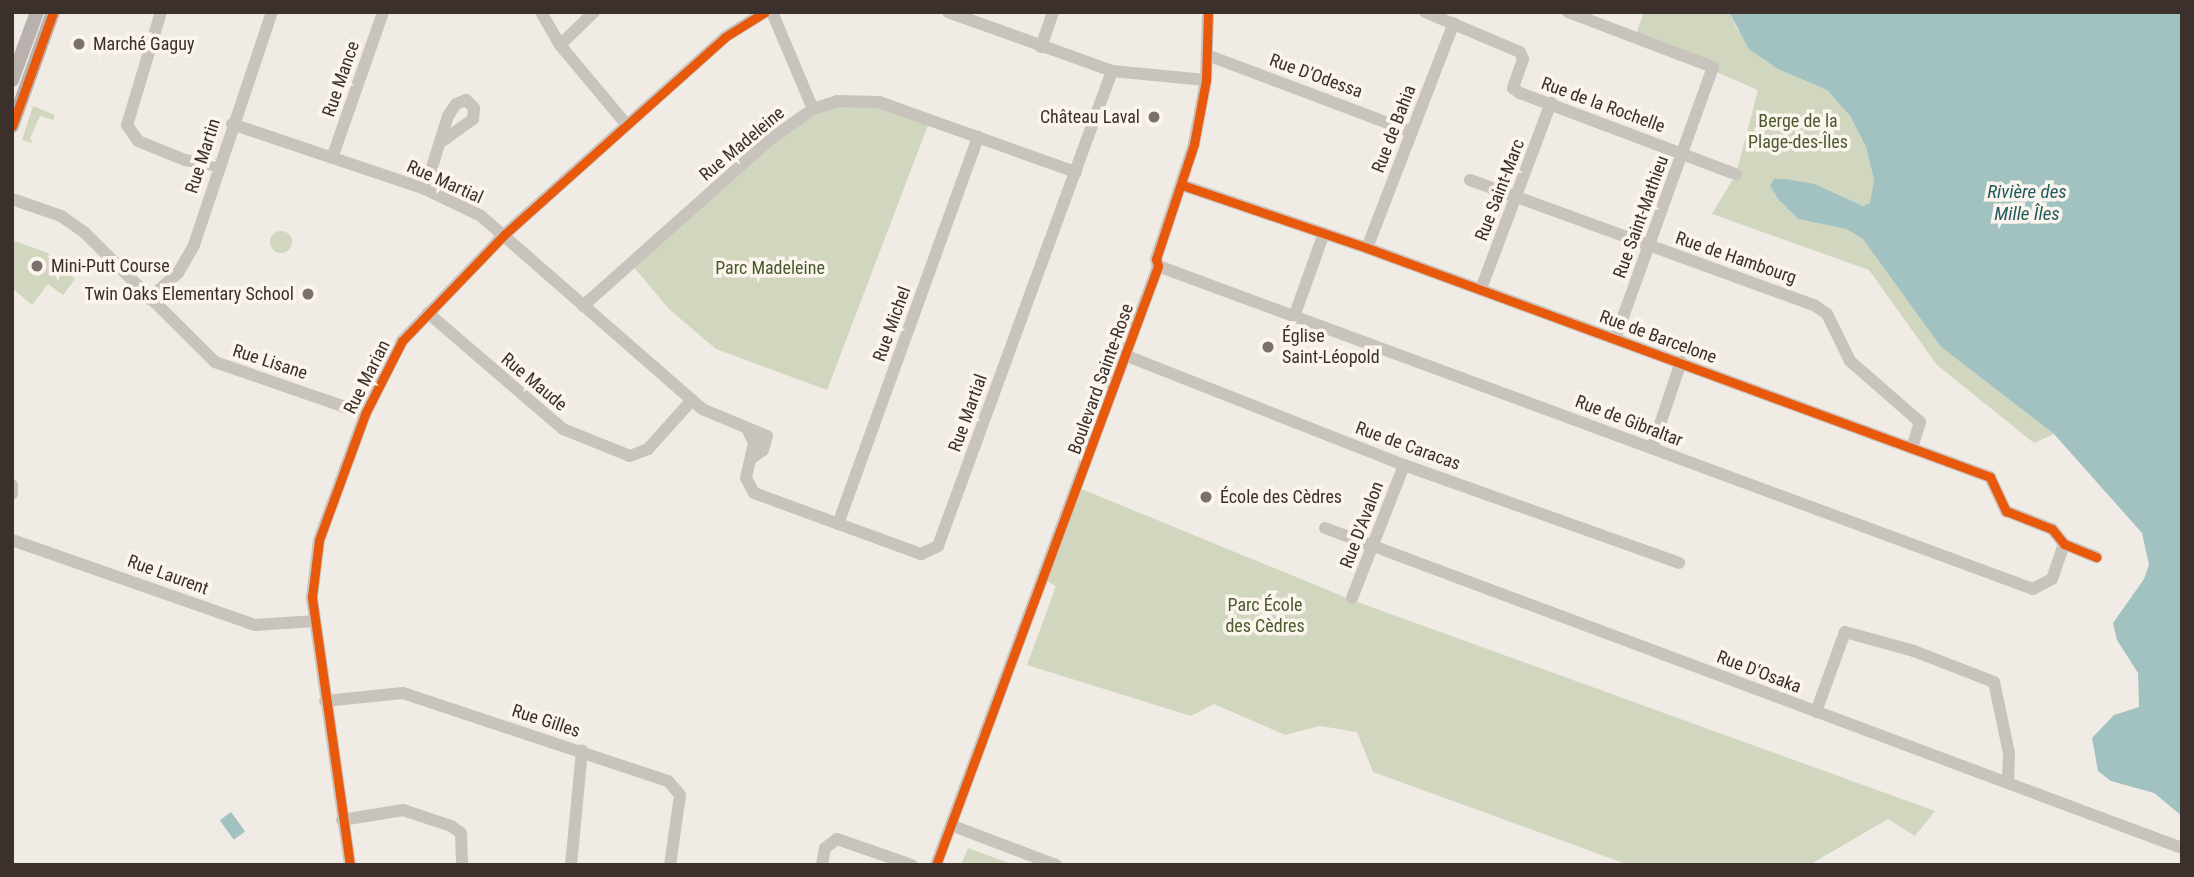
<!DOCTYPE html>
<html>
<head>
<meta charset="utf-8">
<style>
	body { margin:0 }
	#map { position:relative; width:2194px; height:877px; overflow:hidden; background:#f0ebe5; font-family:"Roboto Condensed",sans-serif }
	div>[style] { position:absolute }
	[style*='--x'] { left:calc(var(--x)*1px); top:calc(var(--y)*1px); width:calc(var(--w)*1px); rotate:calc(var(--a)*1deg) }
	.green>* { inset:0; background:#d1d6bf }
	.round { border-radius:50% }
	.water>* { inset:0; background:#a1c2c1; transform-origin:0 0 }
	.minor>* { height:12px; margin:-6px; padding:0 6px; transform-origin:6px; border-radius:6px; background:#c9c3be }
	.major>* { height:14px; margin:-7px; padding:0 7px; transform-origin:7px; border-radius:7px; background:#b8b1ad }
	.cycleway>* { height:9px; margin:-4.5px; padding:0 4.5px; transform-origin:4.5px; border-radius:4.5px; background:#e8590c }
	.dots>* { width:19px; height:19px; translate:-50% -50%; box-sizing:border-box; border:4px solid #fbf5ee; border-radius:50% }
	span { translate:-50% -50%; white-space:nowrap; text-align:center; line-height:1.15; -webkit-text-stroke:7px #fbf5ee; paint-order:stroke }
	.poi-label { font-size:18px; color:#3b302b }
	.left { translate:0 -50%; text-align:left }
	.right { translate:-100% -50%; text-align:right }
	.street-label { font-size:18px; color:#3b302b }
	.park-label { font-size:18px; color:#4a5a2e }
	.water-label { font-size:19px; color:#1f5a5e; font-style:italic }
	.frame { position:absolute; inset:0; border:14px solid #3b302b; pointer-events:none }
</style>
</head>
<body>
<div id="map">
	<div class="green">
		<div style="clip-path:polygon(1644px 12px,1729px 12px,1737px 29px,1778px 69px,1827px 90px,1850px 116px,1866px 147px,1874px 180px,1871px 203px,1863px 206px,1815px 184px,1770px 186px,1778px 199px,1798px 219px,1846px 229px,1862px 238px,1941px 347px,2054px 434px,2034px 443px,1937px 365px,1869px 270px,1712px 214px,1736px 174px,1758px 90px,1635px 37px)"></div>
		<div style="clip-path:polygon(837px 101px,883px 104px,930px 120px,827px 390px,716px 349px,670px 310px,631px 264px,769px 140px)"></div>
		<div style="clip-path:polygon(33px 106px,55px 115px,53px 120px,40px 116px,30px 138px,33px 143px,22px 140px)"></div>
		<div class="round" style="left:270px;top:231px;width:22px;height:22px"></div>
		<div style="clip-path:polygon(12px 240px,48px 253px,75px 279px,63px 295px,48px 284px,32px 305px,12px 288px)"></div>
		<div style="clip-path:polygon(1079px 488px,1352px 600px,1935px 811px,1915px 836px,1888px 819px,1809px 865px,1629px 865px,1373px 772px,1357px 732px,1320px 726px,1285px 735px,1214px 704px,1191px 716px,1027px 665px,1056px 586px,1045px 580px)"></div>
		<div style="clip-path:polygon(968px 848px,1014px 865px,961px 865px)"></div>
	</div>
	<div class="water">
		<div style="clip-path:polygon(1729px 12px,2182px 12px,2182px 816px,2154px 793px,2111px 781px,2098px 771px,2092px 738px,2114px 715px,2139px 707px,2138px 673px,2117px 640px,2113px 623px,2144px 579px,2149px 565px,2142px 533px,2054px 434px,1941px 347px,1862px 238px,1846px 229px,1798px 219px,1778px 199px,1770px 186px,1774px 179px,1785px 179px,1815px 184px,1863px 206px,1870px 203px,1874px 180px,1866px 147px,1850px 116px,1827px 90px,1778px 69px,1749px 49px)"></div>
		<div style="left:231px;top:812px;width:24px;height:14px;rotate:54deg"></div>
	</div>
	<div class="minor">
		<div style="--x:161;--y:12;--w:118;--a:106.7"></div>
		<div style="--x:127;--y:125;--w:19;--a:55"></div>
		<div style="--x:138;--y:141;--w:51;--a:22"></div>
		<div style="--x:185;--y:160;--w:34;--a:10"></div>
		<div style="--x:541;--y:12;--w:38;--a:60"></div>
		<div style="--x:560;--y:45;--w:104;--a:50.1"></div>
		<div style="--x:772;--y:12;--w:105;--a:67.1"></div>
		<div style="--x:948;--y:12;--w:174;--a:19.8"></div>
		<div style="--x:1112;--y:71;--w:94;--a:5.5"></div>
		<div style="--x:1425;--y:12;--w:103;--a:22.8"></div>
		<div style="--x:1520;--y:52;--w:8;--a:67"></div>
		<div style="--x:1523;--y:59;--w:31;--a:109"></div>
		<div style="--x:1513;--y:88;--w:9;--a:36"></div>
		<div style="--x:1520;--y:93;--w:231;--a:20.6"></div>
		<div style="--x:1568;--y:12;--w:155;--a:20.8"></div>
		<div style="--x:1713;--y:67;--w:289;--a:109.8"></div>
		<div style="--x:560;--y:45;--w:47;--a:-44.1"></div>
		<div style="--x:1041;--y:47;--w:37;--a:-71"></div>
		<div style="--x:1207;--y:55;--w:219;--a:20.6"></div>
		<div style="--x:232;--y:124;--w:204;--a:18.6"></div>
		<div style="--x:425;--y:189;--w:62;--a:25.7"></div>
		<div style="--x:481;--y:216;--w:293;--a:41.1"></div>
		<div style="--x:702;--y:409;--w:70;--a:22.6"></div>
		<div style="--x:767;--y:436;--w:15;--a:106"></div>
		<div style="--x:763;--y:450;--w:14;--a:144"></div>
		<div style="--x:332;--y:158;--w:155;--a:-70.7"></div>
		<div style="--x:1470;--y:180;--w:366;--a:20"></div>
		<div style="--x:1814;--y:305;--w:16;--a:35"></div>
		<div style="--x:1827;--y:314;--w:52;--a:63.9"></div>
		<div style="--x:1850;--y:361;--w:93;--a:41.1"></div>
		<div style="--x:1920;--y:422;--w:27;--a:107"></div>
		<div style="--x:1182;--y:185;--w:195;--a:18.8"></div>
		<div style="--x:1367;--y:248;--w:664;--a:20.18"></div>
		<div style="--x:1990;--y:477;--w:38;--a:65"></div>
		<div style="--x:2006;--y:511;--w:49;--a:21.4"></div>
		<div style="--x:2052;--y:529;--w:19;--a:51"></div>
		<div style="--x:2064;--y:544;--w:35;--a:22"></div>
		<div style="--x:425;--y:189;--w:77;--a:-72.5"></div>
		<div style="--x:448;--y:116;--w:14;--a:-56"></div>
		<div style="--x:456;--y:104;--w:11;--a:-22"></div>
		<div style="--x:466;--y:100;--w:11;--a:45"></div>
		<div style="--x:474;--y:108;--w:11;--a:95"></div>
		<div style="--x:473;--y:119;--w:37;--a:144"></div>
		<div style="--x:12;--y:199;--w:52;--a:19.1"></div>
		<div style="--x:61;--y:216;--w:28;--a:35"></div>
		<div style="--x:84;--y:232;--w:185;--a:44.8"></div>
		<div style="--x:215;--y:362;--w:159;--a:19.1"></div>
		<div style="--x:1367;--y:248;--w:241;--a:-68.9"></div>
		<div style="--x:1158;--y:266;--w:933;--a:20.26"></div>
		<div style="--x:2033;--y:589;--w:21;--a:-28"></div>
		<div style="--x:2052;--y:579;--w:37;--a:-71"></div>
		<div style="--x:1481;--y:289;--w:199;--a:-69.4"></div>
		<div style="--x:149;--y:299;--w:39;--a:-42"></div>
		<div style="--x:178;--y:273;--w:32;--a:-60"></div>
		<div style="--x:194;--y:245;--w:246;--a:-71.5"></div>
		<div style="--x:583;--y:306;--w:249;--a:-41.7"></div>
		<div style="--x:769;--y:140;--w:54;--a:-35.2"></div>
		<div style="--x:813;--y:109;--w:25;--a:-18"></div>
		<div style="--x:837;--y:101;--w:42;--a:1.4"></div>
		<div style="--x:879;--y:102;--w:209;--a:19.6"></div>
		<div style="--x:428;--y:313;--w:178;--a:40.7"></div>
		<div style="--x:563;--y:429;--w:72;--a:21.9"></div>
		<div style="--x:630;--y:456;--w:19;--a:-21"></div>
		<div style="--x:648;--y:449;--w:66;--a:-48.1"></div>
		<div style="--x:1295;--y:314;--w:86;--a:-70.3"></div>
		<div style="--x:1127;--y:356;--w:298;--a:21.5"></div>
		<div style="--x:1404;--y:465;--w:292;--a:19.6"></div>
		<div style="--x:747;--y:428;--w:17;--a:65"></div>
		<div style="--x:754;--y:443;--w:36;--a:103"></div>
		<div style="--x:746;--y:478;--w:17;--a:62"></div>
		<div style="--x:754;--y:493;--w:178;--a:20.1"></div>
		<div style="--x:921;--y:554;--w:19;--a:-25"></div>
		<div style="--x:938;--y:546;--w:506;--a:-69.88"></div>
		<div style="--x:1652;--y:448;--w:91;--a:-71.4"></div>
		<div style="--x:12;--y:485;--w:9;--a:90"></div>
		<div style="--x:838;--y:524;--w:412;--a:-70.1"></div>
		<div style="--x:1325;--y:528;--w:915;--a:20.48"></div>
		<div style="--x:12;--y:540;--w:257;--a:19.3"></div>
		<div style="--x:255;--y:625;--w:60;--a:-3.8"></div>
		<div style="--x:1352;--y:598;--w:143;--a:-68.6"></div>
		<div style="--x:325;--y:701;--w:78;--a:-5.9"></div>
		<div style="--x:403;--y:693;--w:279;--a:18.4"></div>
		<div style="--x:668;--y:781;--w:18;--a:49"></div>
		<div style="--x:680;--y:795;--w:71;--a:98.1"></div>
		<div style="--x:1816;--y:712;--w:85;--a:-70.1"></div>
		<div style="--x:1845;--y:632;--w:72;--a:15.4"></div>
		<div style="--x:1914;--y:651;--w:86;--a:21.2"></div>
		<div style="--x:1994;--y:682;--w:73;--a:78.1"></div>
		<div style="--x:2009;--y:753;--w:30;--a:92"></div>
		<div style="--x:342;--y:820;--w:62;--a:-9.3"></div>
		<div style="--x:403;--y:810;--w:51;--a:18.4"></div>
		<div style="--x:451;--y:826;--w:12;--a:35"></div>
		<div style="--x:461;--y:833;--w:32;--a:88"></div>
		<div style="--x:953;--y:826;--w:110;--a:20.7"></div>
		<div style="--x:350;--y:865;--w:271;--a:-98.1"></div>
		<div style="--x:312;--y:597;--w:57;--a:-83"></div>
		<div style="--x:319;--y:540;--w:134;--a:-69.9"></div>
		<div style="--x:365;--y:414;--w:82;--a:-63.1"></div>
		<div style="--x:402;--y:341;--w:149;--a:-46.1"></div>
		<div style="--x:505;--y:234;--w:295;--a:-41.8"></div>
		<div style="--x:725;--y:37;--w:47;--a:-32"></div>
		<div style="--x:571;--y:865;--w:115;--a:-84.5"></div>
		<div style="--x:822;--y:865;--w:17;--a:-80"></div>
		<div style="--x:825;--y:848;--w:15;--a:-37"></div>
		<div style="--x:837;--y:839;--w:79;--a:19.1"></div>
		<div style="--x:936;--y:865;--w:639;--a:-69.66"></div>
		<div style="--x:1158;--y:266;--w:7;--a:-106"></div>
		<div style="--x:1156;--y:259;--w:121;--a:-71.7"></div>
		<div style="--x:1194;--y:144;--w:65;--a:-79.4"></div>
		<div style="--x:1206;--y:80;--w:68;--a:-88.3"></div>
	</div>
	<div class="major">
		<div style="--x:12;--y:80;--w:72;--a:-69.8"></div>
		<div style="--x:12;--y:126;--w:121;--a:-70.2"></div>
	</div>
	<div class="cycleway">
		<div style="--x:12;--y:126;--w:121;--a:-70.2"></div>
		<div style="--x:1182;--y:185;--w:195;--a:18.8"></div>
		<div style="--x:1367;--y:248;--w:664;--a:20.18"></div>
		<div style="--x:1990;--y:477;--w:38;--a:65"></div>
		<div style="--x:2006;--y:511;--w:49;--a:21.4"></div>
		<div style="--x:2052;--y:529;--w:19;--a:51"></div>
		<div style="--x:2064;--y:544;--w:35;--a:22"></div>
		<div style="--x:350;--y:865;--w:271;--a:-98.1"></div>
		<div style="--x:312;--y:597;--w:57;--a:-83"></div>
		<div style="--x:319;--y:540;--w:134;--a:-69.9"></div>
		<div style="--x:365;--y:414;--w:82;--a:-63.1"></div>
		<div style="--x:402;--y:341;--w:149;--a:-46.1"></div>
		<div style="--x:505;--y:234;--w:295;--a:-41.8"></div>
		<div style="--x:725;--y:37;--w:47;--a:-32"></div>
		<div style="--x:936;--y:865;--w:639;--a:-69.66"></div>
		<div style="--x:1158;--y:266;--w:7;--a:-106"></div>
		<div style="--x:1156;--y:259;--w:121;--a:-71.7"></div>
		<div style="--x:1194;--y:144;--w:65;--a:-79.4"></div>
		<div style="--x:1206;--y:80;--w:68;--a:-88.3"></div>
	</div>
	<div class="dots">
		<div style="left:79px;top:44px;background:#7a716c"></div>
		<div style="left:1154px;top:117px;background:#7a716c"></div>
		<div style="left:37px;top:266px;background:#7a716c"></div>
		<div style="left:308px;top:294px;background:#7a716c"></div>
		<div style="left:1268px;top:347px;background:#7a716c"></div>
		<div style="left:1206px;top:497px;background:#7a716c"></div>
	</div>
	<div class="poi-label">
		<span class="left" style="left:93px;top:44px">Marché Gaguy</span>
		<span class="right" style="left:1140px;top:117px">Château Laval</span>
		<span class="left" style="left:51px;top:266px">Mini-Putt Course</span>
		<span class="right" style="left:294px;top:294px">Twin Oaks Elementary School</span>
		<span class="left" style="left:1282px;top:347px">Église<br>Saint-Léopold</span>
		<span class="left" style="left:1220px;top:497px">École des Cèdres</span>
	</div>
	<div class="street-label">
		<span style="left:1316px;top:76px;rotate:20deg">Rue D'Odessa</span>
		<span style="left:341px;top:79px;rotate:-71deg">Rue Mance</span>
		<span style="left:1603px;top:105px;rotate:20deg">Rue de la Rochelle</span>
		<span style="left:1394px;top:129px;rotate:-69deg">Rue de Bahia</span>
		<span style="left:742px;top:144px;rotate:-40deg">Rue Madeleine</span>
		<span style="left:203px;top:156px;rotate:-72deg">Rue Martin</span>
		<span style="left:445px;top:182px;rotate:24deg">Rue Martial</span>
		<span style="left:1500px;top:190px;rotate:-69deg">Rue Saint-Marc</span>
		<span style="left:1641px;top:217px;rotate:-70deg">Rue Saint-Mathieu</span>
		<span style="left:1736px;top:258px;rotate:19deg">Rue de Hambourg</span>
		<span style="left:892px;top:324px;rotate:-70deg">Rue Michel</span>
		<span style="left:1658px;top:337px;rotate:20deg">Rue de Barcelone</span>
		<span style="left:270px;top:362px;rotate:18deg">Rue Lisane</span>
		<span style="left:367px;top:377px;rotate:-63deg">Rue Marian</span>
		<span style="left:1101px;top:379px;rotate:-70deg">Boulevard Sainte-Rose</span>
		<span style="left:534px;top:382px;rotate:40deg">Rue Maude</span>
		<span style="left:968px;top:413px;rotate:-70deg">Rue Martial</span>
		<span style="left:1629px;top:421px;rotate:21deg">Rue de Gibraltar</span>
		<span style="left:1408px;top:446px;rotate:20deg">Rue de Caracas</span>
		<span style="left:1362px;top:525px;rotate:-69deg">Rue D'Avalon</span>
		<span style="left:168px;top:575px;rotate:20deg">Rue Laurent</span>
		<span style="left:1759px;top:672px;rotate:21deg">Rue D'Osaka</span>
		<span style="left:546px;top:721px;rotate:18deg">Rue Gilles</span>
	</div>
	<div class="park-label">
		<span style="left:1798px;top:132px">Berge de la<br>Plage-des-Îles</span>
		<span style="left:770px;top:268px">Parc Madeleine</span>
		<span style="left:1265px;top:616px">Parc École<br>des Cèdres</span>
	</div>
	<div class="water-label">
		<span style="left:2027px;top:203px">Rivière des<br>Mille Îles</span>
	</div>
	<div class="frame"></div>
</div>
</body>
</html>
